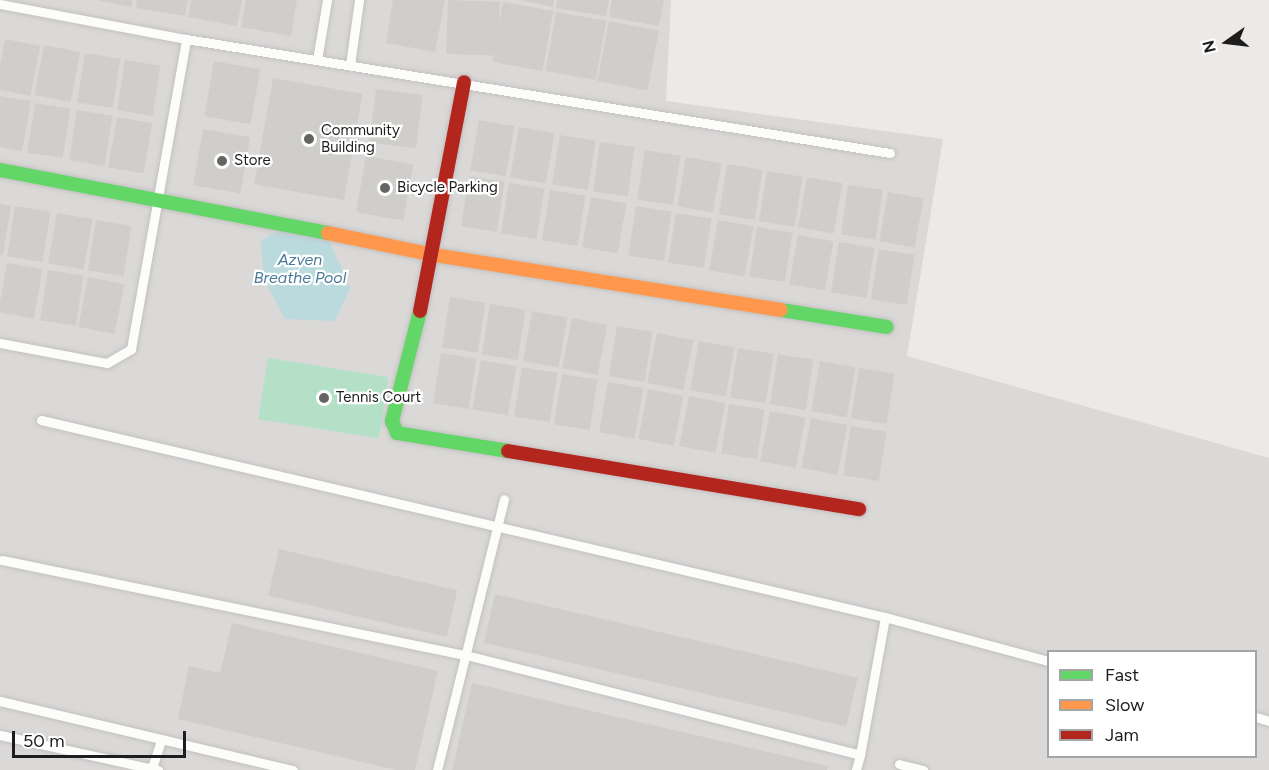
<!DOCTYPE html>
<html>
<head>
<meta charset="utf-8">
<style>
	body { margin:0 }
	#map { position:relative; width:1269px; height:770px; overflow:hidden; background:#ece9e6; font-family:Figtree,sans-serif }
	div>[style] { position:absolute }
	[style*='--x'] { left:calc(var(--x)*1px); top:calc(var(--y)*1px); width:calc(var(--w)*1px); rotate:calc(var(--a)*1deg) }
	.residential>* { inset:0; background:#dbd9d8 }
	.pitch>* { inset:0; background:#b4e0c8; transform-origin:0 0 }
	.water>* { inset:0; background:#bbdade }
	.building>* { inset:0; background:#d0cecb; transform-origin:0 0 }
	.roads { filter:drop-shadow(0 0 2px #c3c1c0) drop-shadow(0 0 2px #c3c1c0) }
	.lane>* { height:9px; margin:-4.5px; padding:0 4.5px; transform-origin:4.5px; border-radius:4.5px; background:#fcfcfb }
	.fast>* { height:14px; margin:-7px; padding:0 7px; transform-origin:7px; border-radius:7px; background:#63d668 }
	.slow>* { height:14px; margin:-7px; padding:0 7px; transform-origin:7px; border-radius:7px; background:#ff974d }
	.jam>* { height:14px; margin:-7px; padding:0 7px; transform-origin:7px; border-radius:7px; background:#b3261e }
	.dots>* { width:16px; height:16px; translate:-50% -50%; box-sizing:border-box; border:3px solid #fff; border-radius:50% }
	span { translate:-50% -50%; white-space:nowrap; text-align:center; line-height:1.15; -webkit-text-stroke:4.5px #fff; paint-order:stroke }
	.poi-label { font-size:15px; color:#1d1d1d }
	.left { translate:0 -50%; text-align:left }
	.water-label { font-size:16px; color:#497999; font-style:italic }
	.legend { position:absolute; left:1047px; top:650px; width:210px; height:108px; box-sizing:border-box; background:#fff; border:2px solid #a5a5a5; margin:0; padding:8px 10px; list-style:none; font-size:18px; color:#1d1d1d }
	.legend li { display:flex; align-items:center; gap:12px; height:30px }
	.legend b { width:30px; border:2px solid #a5a5a5 }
	.north { position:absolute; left:1197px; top:12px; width:60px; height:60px; -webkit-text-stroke:4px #fff; paint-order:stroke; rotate:256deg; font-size:16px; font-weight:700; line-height:24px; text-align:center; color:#1d1d1d }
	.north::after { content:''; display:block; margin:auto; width:21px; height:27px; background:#1d1d1d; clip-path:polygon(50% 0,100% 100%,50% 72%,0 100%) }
	.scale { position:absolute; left:12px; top:731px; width:174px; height:27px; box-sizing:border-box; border:3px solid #1d1d1d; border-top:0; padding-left:8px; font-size:18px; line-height:21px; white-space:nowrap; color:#1d1d1d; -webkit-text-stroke:4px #fff; paint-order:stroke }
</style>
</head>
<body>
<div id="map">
	<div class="residential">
		<div style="clip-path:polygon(evenodd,0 0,671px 0,666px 101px,943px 139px,907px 356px,1269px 458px,1269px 770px,0 770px,0 0,1048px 652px,1256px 652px,1256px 756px,1048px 756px,1048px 652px)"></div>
	</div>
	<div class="pitch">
		<div style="left:268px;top:358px;width:122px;height:62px;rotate:9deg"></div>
	</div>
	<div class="water">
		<div style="clip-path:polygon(281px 228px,327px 236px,350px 288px,335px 321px,285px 319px,264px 280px,261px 241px)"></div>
	</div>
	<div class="building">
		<div style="clip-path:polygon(96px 0,133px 0,131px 7px)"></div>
		<div style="clip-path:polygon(137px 0,188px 0,185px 16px,136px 8px)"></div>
		<div style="clip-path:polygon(191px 0,242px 0,237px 26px,188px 17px)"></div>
		<div style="clip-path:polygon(246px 0,297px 0,291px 36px,241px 27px)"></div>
		<div style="clip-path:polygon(393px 0,445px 0,435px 52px,386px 43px)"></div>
		<div style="left:448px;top:0;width:52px;height:54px;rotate:2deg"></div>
		<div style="clip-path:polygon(520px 0,554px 0,553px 7px)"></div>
		<div style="clip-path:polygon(557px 0,609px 0,606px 16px,556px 8px)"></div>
		<div style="clip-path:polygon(612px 0,664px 0,659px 26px,609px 17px)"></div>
		<div style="left:503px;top:2px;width:51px;height:61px;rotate:10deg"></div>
		<div style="left:556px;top:12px;width:51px;height:60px;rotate:10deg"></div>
		<div style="left:609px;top:21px;width:51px;height:61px;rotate:11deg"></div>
		<div style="left:5px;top:39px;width:36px;height:51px;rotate:11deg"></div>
		<div style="left:44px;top:45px;width:37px;height:51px;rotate:11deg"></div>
		<div style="left:85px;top:53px;width:36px;height:50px;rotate:9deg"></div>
		<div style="left:125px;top:60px;width:36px;height:51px;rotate:9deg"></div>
		<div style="left:214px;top:61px;width:47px;height:56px;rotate:10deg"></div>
		<div style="left:273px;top:78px;width:91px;height:108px;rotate:10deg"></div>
		<div style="left:376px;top:89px;width:47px;height:54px;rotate:7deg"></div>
		<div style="clip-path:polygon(0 96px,31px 101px,22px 151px,0 147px)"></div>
		<div style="left:35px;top:103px;width:36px;height:50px;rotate:9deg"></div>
		<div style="left:77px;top:110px;width:36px;height:51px;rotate:9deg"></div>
		<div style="left:117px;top:117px;width:36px;height:51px;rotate:10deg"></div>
		<div style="left:479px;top:120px;width:36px;height:51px;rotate:10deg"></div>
		<div style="left:519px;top:127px;width:36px;height:51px;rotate:10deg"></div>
		<div style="left:203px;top:129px;width:48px;height:57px;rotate:10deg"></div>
		<div style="left:560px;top:135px;width:36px;height:50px;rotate:9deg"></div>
		<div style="left:600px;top:142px;width:35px;height:50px;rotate:8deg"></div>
		<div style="left:645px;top:150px;width:36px;height:50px;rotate:9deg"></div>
		<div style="left:366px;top:156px;width:48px;height:57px;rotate:10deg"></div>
		<div style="left:686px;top:157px;width:36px;height:50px;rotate:10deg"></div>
		<div style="left:727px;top:164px;width:36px;height:51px;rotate:9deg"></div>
		<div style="left:767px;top:171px;width:36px;height:51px;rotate:9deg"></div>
		<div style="left:469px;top:176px;width:36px;height:51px;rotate:9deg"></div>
		<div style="left:807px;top:177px;width:36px;height:51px;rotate:10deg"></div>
		<div style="left:509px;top:183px;width:36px;height:51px;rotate:9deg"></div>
		<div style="left:848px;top:185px;width:35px;height:50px;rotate:8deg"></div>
		<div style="left:550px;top:190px;width:36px;height:51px;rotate:9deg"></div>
		<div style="left:888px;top:192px;width:36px;height:50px;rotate:10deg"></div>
		<div style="left:591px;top:197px;width:36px;height:51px;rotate:10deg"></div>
		<div style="clip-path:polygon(0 204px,11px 206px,3px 255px,0 255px)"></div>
		<div style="left:15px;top:206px;width:36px;height:51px;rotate:9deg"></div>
		<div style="left:636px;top:206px;width:36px;height:50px;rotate:9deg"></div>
		<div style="left:57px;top:213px;width:36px;height:51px;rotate:10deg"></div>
		<div style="left:676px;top:213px;width:36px;height:50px;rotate:9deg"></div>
		<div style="left:96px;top:220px;width:36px;height:51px;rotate:9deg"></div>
		<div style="left:718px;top:220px;width:36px;height:51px;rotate:10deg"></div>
		<div style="left:757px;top:227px;width:36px;height:50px;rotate:9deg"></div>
		<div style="left:798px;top:235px;width:36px;height:50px;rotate:10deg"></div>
		<div style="left:839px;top:242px;width:36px;height:51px;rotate:9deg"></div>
		<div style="left:879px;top:249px;width:36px;height:51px;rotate:9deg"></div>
		<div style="left:7px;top:263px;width:36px;height:50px;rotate:10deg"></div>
		<div style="left:48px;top:270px;width:36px;height:51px;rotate:9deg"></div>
		<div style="left:88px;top:277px;width:37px;height:51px;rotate:11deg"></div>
		<div style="left:450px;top:297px;width:36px;height:51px;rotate:9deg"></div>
		<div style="left:490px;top:304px;width:36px;height:51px;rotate:9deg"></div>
		<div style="left:532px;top:311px;width:36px;height:51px;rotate:10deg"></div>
		<div style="left:572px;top:318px;width:36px;height:51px;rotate:11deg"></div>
		<div style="left:617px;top:326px;width:36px;height:51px;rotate:9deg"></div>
		<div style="left:657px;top:333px;width:37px;height:51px;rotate:11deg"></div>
		<div style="left:699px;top:341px;width:36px;height:50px;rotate:10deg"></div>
		<div style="left:738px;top:348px;width:36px;height:50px;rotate:9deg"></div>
		<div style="left:441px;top:353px;width:36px;height:51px;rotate:9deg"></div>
		<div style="left:778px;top:354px;width:36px;height:51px;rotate:9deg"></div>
		<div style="left:481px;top:360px;width:36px;height:50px;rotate:10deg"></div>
		<div style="left:820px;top:361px;width:36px;height:51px;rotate:10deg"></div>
		<div style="left:522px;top:367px;width:36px;height:50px;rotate:9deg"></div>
		<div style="left:859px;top:368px;width:36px;height:51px;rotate:9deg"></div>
		<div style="left:562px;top:374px;width:36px;height:51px;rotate:9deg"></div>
		<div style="left:608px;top:382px;width:36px;height:51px;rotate:10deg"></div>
		<div style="left:648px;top:389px;width:36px;height:51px;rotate:11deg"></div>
		<div style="left:689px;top:396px;width:37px;height:51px;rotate:11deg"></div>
		<div style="left:729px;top:404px;width:36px;height:50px;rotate:9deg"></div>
		<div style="left:770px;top:411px;width:36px;height:51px;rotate:11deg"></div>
		<div style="left:811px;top:418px;width:37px;height:51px;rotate:11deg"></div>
		<div style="left:851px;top:426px;width:36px;height:50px;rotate:9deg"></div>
		<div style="left:279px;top:549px;width:183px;height:48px;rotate:13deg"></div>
		<div style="left:495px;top:594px;width:372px;height:50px;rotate:13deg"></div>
		<div style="clip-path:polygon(232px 623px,438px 671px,415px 770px,396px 770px,178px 719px,189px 666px,220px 673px)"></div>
		<div style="clip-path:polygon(472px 683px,828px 766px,827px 770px,452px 770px)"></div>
	</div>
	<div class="roads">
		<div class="lane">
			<div style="--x:0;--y:4;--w:189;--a:10.7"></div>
			<div style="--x:186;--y:39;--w:713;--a:9.2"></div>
			<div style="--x:317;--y:60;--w:61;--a:-80.5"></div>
			<div style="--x:350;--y:65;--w:66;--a:-82.1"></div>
			<div style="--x:0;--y:343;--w:109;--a:10.6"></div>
			<div style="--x:107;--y:363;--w:28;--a:-30"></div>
			<div style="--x:131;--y:349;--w:315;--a:-79.9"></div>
			<div style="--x:41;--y:420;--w:867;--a:13.14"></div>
			<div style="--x:885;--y:617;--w:169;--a:15.1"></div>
			<div style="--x:2;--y:560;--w:474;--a:11.6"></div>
			<div style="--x:466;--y:655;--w:406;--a:14.2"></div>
			<div style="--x:860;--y:755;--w:16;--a:105"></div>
			<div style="--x:0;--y:701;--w:301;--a:13.3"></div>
			<div style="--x:1256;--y:717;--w:14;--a:17"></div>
			<div style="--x:0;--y:735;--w:162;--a:12.5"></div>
			<div style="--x:860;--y:755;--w:140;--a:-79.7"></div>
			<div style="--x:899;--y:764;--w:25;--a:14"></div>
			<div style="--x:152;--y:768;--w:29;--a:-72"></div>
			<div style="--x:437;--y:770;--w:279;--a:-76.1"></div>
		</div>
		<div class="fast">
			<div style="--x:0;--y:170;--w:334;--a:10.9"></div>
			<div style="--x:781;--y:310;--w:107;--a:9.1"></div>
			<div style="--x:420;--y:311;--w:114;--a:104.3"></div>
			<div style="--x:392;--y:421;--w:13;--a:67"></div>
			<div style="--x:397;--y:433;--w:112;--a:9.2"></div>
		</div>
		<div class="slow">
			<div style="--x:328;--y:233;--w:108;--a:11.7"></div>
			<div style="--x:434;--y:255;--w:351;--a:9"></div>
		</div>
		<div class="jam">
			<div style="--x:420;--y:311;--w:233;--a:-79.1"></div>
			<div style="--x:508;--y:451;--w:356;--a:9.4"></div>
		</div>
	</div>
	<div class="dots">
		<div style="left:309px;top:139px;background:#656463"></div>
		<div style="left:222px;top:161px;background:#656463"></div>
		<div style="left:385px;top:188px;background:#656463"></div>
		<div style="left:324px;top:398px;background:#656463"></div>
	</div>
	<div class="poi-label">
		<span class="left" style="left:321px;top:139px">Community<br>Building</span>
		<span class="left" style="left:234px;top:161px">Store</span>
		<span class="left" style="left:397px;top:188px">Bicycle Parking</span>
		<span class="left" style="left:336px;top:398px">Tennis Court</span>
	</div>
	<div class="water-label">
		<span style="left:300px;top:269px">Azven<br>Breathe Pool</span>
	</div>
	<ul class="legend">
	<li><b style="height:8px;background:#63d668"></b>Fast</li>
	<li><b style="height:8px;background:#ff974d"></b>Slow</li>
	<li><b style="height:8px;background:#b3261e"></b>Jam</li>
	</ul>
	<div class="north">N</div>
	<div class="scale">50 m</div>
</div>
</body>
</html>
